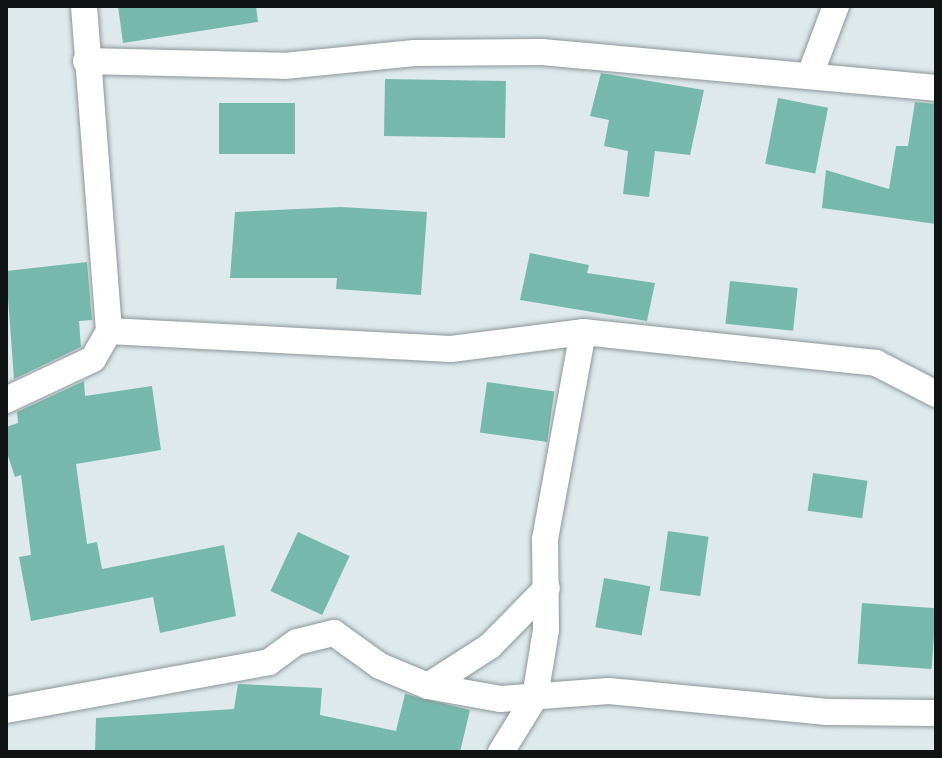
<!DOCTYPE html>
<html>
<head>
<meta charset="utf-8">
<style>
	body { margin:0 }
	#map { position:relative; width:942px; height:758px; overflow:hidden; background:#dee9ec; font-family:"Work Sans",sans-serif }
	div>[style] { position:absolute }
	[style*='--x'] { left:calc(var(--x)*1px); top:calc(var(--y)*1px); width:calc(var(--w)*1px); rotate:calc(var(--a)*1deg) }
	.building>* { inset:0; background:#76b9ac; transform-origin:0 0 }
	.roads { filter:drop-shadow(0 0 2px #8c9699) drop-shadow(0 0 2px #8c9699) }
	.minor>* { height:26px; margin:-13px; padding:0 13px; transform-origin:13px; border-radius:13px; background:#fff }
	span { translate:-50% -50%; white-space:nowrap; text-align:center; line-height:1.15; -webkit-text-stroke:6px #fff; paint-order:stroke }
	.frame { position:absolute; inset:0; border:8px solid #0f1314; pointer-events:none }
</style>
</head>
<body>
<div id="map">
	<div class="building">
		<div style="clip-path:polygon(118px 6px,256px 6px,258px 22px,123px 43px)"></div>
		<div style="clip-path:polygon(601px 73px,704px 90px,690px 155px,655px 151px,649px 197px,623px 194px,628px 151px,604px 146px,609px 120px,590px 116px)"></div>
		<div style="left:385px;top:79px;width:121px;height:57px;rotate:1deg"></div>
		<div style="left:778px;top:98px;width:51px;height:67px;rotate:11deg"></div>
		<div style="clip-path:polygon(915px 102px,936px 104px,936px 224px,822px 208px,826px 170px,889px 189px,896px 146px,908px 146px)"></div>
		<div style="left:219px;top:103px;width:76px;height:51px"></div>
		<div style="clip-path:polygon(341px 207px,427px 212px,421px 295px,336px 289px,337px 278px,230px 278px,235px 212px)"></div>
		<div style="clip-path:polygon(530px 253px,589px 265px,587px 273px,655px 283px,647px 321px,520px 300px)"></div>
		<div style="clip-path:polygon(87px 262px,92px 320px,79px 321px,81px 347px,14px 379px,6px 271px)"></div>
		<div style="left:730px;top:281px;width:68px;height:43px;rotate:6deg"></div>
		<div style="clip-path:polygon(84px 381px,85px 396px,152px 386px,161px 450px,76px 464px,87px 544px,97px 542px,102px 569px,224px 545px,236px 616px,160px 633px,153px 597px,31px 621px,19px 557px,31px 555px,21px 475px,15px 477px,6px 450px,6px 427px,18px 423px,17px 412px)"></div>
		<div style="left:487px;top:382px;width:68px;height:51px;rotate:8deg"></div>
		<div style="left:813px;top:473px;width:55px;height:38px;rotate:8deg"></div>
		<div style="left:668px;top:531px;width:41px;height:60px;rotate:8deg"></div>
		<div style="left:298px;top:532px;width:57px;height:65px;rotate:25deg"></div>
		<div style="left:604px;top:578px;width:47px;height:50px;rotate:10deg"></div>
		<div style="left:862px;top:603px;width:74px;height:61px;rotate:4deg"></div>
		<div style="clip-path:polygon(238px 684px,322px 688px,320px 715px,396px 731px,405px 694px,470px 710px,460px 752px,95px 752px,96px 718px,234px 709px)"></div>
	</div>
	<div class="roads">
		<div class="minor">
			<div style="--x:84;--y:6;--w:326;--a:85.6"></div>
			<div style="--x:86;--y:61;--w:198;--a:1.4"></div>
			<div style="--x:284;--y:66;--w:131;--a:-5.7"></div>
			<div style="--x:414;--y:53;--w:128;--a:-0.4"></div>
			<div style="--x:542;--y:52;--w:396;--a:5.2"></div>
			<div style="--x:810;--y:75;--w:74;--a:-69.4"></div>
			<div style="--x:6;--y:400;--w:96;--a:-25.2"></div>
			<div style="--x:93;--y:359;--w:32;--a:-60"></div>
			<div style="--x:109;--y:331;--w:342;--a:3"></div>
			<div style="--x:451;--y:349;--w:133;--a:-7.3"></div>
			<div style="--x:583;--y:332;--w:295;--a:6"></div>
			<div style="--x:876;--y:363;--w:68;--a:27.3"></div>
			<div style="--x:428;--y:686;--w:74;--a:-32.8"></div>
			<div style="--x:490;--y:646;--w:81;--a:-45.5"></div>
			<div style="--x:6;--y:710;--w:267;--a:-10.3"></div>
			<div style="--x:269;--y:662;--w:34;--a:-36"></div>
			<div style="--x:297;--y:642;--w:38;--a:-14"></div>
			<div style="--x:334;--y:633;--w:57;--a:35.7"></div>
			<div style="--x:380;--y:666;--w:52;--a:22.6"></div>
			<div style="--x:428;--y:686;--w:73;--a:10.2"></div>
			<div style="--x:500;--y:699;--w:109;--a:-4.2"></div>
			<div style="--x:609;--y:691;--w:219;--a:5.5"></div>
			<div style="--x:827;--y:712;--w:109;--a:0.5"></div>
			<div style="--x:501;--y:752;--w:65;--a:-58.3"></div>
			<div style="--x:535;--y:697;--w:68;--a:-80.7"></div>
			<div style="--x:546;--y:630;--w:91;--a:-90.6"></div>
			<div style="--x:545;--y:539;--w:210;--a:-79.6"></div>
		</div>
	</div>
	<div class="frame"></div>
</div>
</body>
</html>
